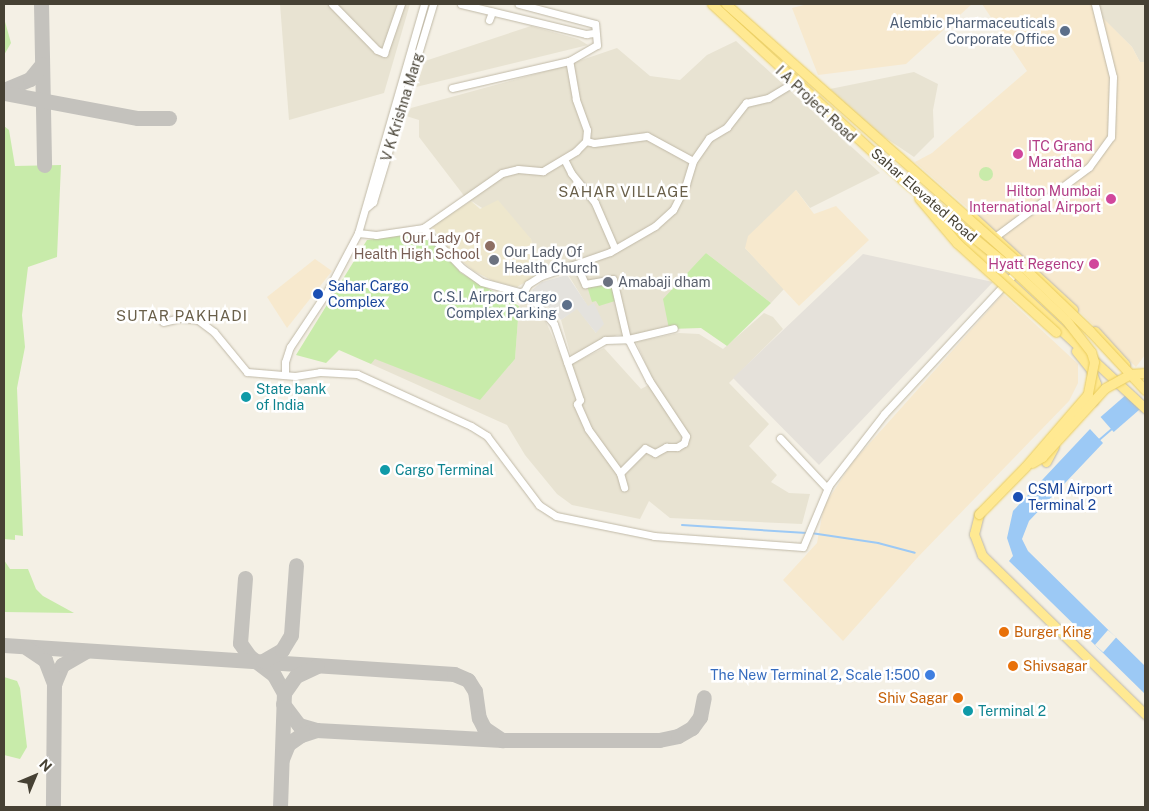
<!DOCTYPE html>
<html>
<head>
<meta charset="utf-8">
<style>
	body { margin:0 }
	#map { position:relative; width:1149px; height:811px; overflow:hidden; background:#f4f0e5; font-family:"Public Sans",sans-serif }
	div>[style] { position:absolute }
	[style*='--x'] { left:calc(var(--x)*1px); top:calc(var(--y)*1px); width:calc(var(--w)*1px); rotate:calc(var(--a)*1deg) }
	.residential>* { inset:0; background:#e8e3d2 }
	.commercial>* { inset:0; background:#f7e9ce }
	.industrial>* { inset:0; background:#e5e1da }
	.education>* { inset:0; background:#eee7cd }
	.green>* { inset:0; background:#c8ebaa }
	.round { border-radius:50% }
	.parking>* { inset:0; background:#e4e2dd }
	.water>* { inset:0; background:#9cc9f5; transform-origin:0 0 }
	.pier>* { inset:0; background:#f4f0e5; transform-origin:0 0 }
	.stream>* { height:2px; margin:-1px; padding:0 1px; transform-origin:1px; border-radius:1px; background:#9cc9f5 }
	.taxiway>* { height:15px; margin:-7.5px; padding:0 7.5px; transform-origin:7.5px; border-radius:7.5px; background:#c4c2bd }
	.roads { filter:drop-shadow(0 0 1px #c0b9a7) drop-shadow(0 0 1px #c0b9a7) }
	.minor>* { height:7px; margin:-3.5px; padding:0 3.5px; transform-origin:3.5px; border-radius:3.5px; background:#fff }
	.major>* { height:9px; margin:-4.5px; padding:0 4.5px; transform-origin:4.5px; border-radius:4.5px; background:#ffe992 }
	.bridges { filter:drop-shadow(0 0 1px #ebcd5b) drop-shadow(0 0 1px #ebcd5b) }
	.major-bridge>* { height:9px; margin:-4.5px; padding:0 4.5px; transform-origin:4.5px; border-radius:4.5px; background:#ffe992 }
	.dots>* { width:14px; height:14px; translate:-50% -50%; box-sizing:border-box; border:2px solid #fff; border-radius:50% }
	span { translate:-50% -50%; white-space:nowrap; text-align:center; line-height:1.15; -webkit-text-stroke:5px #fff; paint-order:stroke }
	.service-label { font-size:14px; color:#4e5e75 }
	.right { translate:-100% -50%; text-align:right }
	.street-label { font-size:14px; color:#464134 }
	.hotel-label { font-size:14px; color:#b23c85 }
	.left { translate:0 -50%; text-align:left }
	.education-label { font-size:14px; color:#785e54 }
	.worship-label { font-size:14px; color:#5b616d }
	.transit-label { font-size:14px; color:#164399 }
	.culture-label { font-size:14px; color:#0d838f }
	.food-label { font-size:14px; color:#c56008 }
	.shop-label { font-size:14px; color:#366cbe }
	.neighbourhood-label { font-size:15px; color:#6a604a; letter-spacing:1px }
	.frame { position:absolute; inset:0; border:5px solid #464134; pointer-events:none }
	.north { position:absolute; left:10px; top:751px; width:50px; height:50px; -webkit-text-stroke:4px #fff; paint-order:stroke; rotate:45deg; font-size:14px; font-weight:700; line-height:20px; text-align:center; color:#464134 }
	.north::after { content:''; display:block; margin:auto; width:18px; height:22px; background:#464134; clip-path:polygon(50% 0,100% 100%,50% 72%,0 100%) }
</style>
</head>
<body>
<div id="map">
	<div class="residential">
		<div style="clip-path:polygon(280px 4px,410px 4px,384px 93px,289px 120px)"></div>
		<div style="clip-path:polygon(1095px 4px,1145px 4px,1145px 62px,1140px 62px,1132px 47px,1099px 15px)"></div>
		<div style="clip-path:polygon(531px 26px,578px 39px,588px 45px,416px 87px,425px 61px)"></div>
		<div style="clip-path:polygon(736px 41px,880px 173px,810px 208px,796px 190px,745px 248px,784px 289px,771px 303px,706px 253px,669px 329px,633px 336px,617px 335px,571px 356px,561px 320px,577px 308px,596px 333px,594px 304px,588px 307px,564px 268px,539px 274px,531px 239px,465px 197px,419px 137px,419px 120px,406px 116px,411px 108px,558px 68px,617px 48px,650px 76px,680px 80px,707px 55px)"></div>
		<div style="clip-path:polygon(914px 72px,938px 84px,933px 110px,934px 137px,914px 157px,871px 128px,830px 89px)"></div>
		<div style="clip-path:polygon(526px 301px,542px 313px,566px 367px,604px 348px,641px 389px,654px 382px,636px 342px,679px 333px,699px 334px,723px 349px,764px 313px,773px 317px,783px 329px,729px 383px,769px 424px,749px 446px,777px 475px,771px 482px,789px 493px,810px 494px,802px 524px,670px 518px,649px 501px,640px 519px,572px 505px,557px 494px,525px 455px,507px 425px,371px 364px,374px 358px,480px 399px,515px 359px,519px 306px)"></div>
	</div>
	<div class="commercial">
		<div style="clip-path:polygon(808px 4px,972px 4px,906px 64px,818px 75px,792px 8px)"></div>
		<div style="clip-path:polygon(982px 4px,1095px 4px,1097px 12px,1132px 47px,1140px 62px,1145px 62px,1145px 355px,1136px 367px,1029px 262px,915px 162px,932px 153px,1027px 71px)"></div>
		<div style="clip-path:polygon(796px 190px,814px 214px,836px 206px,869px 240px,799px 306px,745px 248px,748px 236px)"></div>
		<div style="clip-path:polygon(315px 259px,332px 271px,287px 328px,267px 297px)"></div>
		<div style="clip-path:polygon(1003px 294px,1078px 364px,1078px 383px,1069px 401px,917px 558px,843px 641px,783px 580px,817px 543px,824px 506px,852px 463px)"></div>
	</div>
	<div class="industrial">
		<div style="clip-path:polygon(863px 254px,993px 282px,819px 465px,733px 378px)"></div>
	</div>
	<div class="education">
		<div style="clip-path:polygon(498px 200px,531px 239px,539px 274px,517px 287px,493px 281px,474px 271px,452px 253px,431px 226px,471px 201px,480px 209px)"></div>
	</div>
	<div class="green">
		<div style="clip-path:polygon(4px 18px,11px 43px,4px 55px)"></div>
		<div style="clip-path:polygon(4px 126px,9px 130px,15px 166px,61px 165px,57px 257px,28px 267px,22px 315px,25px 347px,17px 388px,23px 536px,15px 535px,15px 540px,4px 539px)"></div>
		<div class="round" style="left:979px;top:167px;width:14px;height:14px"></div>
		<div style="clip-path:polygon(419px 233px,426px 234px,461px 273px,519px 306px,515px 359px,480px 400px,375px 359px,371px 364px,339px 350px,326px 363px,296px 355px,367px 240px)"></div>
		<div style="clip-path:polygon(706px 253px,771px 303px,727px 346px,701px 328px,669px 329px,663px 299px)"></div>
		<div style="clip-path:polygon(603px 279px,605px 288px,612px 287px,615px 301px,599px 306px,596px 301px,592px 302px,587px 286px)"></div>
		<div style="clip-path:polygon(4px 560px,10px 569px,28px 569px,36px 589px,43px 596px,74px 613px,4px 612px)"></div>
		<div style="clip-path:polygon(4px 677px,17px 681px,20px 688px,27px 747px,20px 759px,4px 755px)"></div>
	</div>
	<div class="parking">
		<div style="clip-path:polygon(567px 275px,588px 306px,594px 303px,604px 324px,596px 333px,577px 309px,561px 320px,532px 290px,542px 282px)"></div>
	</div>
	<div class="water">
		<div style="left:1127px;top:394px;width:20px;height:35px;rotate:49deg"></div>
		<div style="clip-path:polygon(1090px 429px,1103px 443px,1029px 521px,1022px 539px,1028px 551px,1145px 666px,1145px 694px,1009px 561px,1013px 556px,1007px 538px,1013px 511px)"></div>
	</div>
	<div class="pier">
		<div style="left:1108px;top:630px;width:11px;height:20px;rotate:41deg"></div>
	</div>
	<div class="stream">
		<div style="--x:1098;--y:441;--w:21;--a:-41"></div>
		<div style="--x:682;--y:525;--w:125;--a:3.7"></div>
		<div style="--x:811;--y:533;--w:68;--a:8.5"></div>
		<div style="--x:878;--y:543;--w:38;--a:15"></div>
	</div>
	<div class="taxiway">
		<div style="--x:41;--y:4;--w:161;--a:88.9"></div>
		<div style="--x:4;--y:90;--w:28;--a:-23"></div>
		<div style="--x:30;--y:79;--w:19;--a:-51"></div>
		<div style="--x:4;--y:93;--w:136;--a:10.6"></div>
		<div style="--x:138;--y:118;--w:31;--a:0"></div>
		<div style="--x:245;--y:578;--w:65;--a:94.4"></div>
		<div style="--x:240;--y:643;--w:16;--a:55"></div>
		<div style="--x:249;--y:656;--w:31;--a:37"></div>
		<div style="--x:274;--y:675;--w:21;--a:61"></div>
		<div style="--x:4;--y:645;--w:451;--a:3.7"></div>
		<div style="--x:454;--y:674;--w:15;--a:23"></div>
		<div style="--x:468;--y:680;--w:13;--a:58"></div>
		<div style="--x:475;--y:691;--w:27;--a:82"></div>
		<div style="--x:479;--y:718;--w:11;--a:63"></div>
		<div style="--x:484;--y:728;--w:22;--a:34"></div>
		<div style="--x:27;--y:648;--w:22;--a:34"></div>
		<div style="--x:45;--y:660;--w:26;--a:69"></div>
		<div style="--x:54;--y:684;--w:123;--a:90.5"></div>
		<div style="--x:263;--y:661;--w:22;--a:-30"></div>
		<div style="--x:282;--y:650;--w:17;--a:-59"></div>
		<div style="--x:291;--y:635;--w:70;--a:-85.9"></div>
		<div style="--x:54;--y:684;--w:21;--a:-67"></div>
		<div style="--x:62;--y:665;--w:28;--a:-30"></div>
		<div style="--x:283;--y:704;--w:26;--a:53"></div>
		<div style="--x:299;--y:725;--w:18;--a:16"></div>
		<div style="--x:282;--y:759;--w:16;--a:-68"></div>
		<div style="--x:288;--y:744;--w:16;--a:-35"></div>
		<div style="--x:301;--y:735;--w:16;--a:-18"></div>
		<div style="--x:316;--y:730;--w:186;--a:3.1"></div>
		<div style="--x:502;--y:740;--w:157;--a:0"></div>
		<div style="--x:659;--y:740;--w:19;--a:-12"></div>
		<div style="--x:678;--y:736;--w:16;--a:-30"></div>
		<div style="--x:692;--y:728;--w:14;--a:-54"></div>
		<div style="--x:700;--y:717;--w:20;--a:-79"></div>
		<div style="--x:280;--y:807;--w:114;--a:-88"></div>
		<div style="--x:284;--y:693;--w:21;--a:-55"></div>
		<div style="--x:296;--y:676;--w:23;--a:-25"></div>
	</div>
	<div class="roads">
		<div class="minor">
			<div style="--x:332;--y:4;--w:64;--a:45.6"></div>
			<div style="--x:377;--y:50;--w:8;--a:23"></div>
			<div style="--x:384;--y:53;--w:52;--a:-70.9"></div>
			<div style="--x:461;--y:4;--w:129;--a:13.5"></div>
			<div style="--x:586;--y:34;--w:8;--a:-7"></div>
			<div style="--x:489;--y:20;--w:9;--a:-69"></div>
			<div style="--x:452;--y:88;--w:120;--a:-13"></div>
			<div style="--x:569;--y:61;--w:32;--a:-30"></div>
			<div style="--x:597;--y:45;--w:21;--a:-95"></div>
			<div style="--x:595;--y:24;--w:79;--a:-165.3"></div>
			<div style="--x:586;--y:141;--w:8;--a:14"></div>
			<div style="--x:594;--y:143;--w:53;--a:-7.5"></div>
			<div style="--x:647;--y:136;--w:52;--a:28.5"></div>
			<div style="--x:564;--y:159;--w:16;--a:63"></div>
			<div style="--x:571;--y:173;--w:38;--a:51"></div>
			<div style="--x:595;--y:203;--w:50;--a:66.5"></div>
			<div style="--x:367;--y:207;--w:8;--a:-40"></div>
			<div style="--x:373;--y:202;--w:207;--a:-73.1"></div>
			<div style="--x:423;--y:228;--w:56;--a:45.7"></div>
			<div style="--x:462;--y:268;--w:24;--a:35"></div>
			<div style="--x:482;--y:282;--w:42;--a:15"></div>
			<div style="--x:523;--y:293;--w:14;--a:36"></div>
			<div style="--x:534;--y:301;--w:30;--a:49"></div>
			<div style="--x:554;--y:324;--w:40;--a:71.1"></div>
			<div style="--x:567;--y:362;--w:44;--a:-30.1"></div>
			<div style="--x:605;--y:340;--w:23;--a:-2"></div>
			<div style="--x:628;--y:339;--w:47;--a:-13.4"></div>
			<div style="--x:358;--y:233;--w:18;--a:6"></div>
			<div style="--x:376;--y:235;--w:48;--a:-8.5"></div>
			<div style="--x:423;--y:228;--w:96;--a:-34.8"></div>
			<div style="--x:502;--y:173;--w:16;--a:-14"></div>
			<div style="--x:518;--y:169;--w:25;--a:5"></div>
			<div style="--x:543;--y:171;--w:39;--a:-31"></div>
			<div style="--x:576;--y:151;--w:14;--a:-45"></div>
			<div style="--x:586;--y:141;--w:11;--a:-85"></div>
			<div style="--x:587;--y:130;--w:33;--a:-110"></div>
			<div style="--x:576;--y:99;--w:39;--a:-100"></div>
			<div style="--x:996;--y:236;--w:116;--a:-36.6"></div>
			<div style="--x:1089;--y:167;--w:37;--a:-54"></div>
			<div style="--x:1111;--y:137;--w:60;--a:-88.1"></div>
			<div style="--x:1113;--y:77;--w:75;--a:-103.9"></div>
			<div style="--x:577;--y:266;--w:20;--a:66"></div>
			<div style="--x:585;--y:284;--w:28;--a:-10"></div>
			<div style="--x:613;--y:279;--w:62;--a:76.9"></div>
			<div style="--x:523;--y:293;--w:10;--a:-61"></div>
			<div style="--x:528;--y:284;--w:15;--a:-32"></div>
			<div style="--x:541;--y:276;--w:73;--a:-19.2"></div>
			<div style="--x:610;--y:252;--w:52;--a:-30"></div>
			<div style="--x:655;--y:226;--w:24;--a:-42"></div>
			<div style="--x:673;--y:210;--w:29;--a:-63"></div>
			<div style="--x:686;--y:184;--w:24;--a:-73"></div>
			<div style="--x:693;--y:161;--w:28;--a:-55"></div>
			<div style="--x:709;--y:138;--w:21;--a:-31"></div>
			<div style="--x:727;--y:127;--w:31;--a:-52"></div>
			<div style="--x:746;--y:103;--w:23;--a:-13"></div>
			<div style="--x:768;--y:98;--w:29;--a:-31"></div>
			<div style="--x:163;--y:322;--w:17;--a:-13"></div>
			<div style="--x:180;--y:318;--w:18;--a:6"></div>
			<div style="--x:198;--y:320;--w:20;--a:37"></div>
			<div style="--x:214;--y:332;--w:52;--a:50.5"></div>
			<div style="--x:247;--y:372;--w:48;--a:4.8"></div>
			<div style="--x:295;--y:376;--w:25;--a:-9"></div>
			<div style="--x:320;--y:372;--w:37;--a:3"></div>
			<div style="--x:357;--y:374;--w:125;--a:24.5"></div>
			<div style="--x:471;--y:426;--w:19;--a:32"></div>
			<div style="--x:487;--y:436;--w:86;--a:53"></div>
			<div style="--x:539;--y:505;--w:20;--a:33"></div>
			<div style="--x:556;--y:516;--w:100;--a:11.5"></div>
			<div style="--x:654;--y:536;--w:149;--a:4.2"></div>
			<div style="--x:803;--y:547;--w:67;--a:-67.2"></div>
			<div style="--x:829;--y:485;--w:90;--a:-52.2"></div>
			<div style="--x:884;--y:414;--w:197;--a:-47.1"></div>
			<div style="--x:567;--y:362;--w:40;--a:71.1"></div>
			<div style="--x:580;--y:400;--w:5;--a:127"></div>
			<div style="--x:577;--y:404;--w:27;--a:66"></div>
			<div style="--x:588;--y:429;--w:54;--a:54"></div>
			<div style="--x:620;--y:473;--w:15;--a:74"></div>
			<div style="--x:285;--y:374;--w:12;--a:-90"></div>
			<div style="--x:285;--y:362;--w:16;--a:-72"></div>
			<div style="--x:290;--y:347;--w:69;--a:-56.3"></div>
			<div style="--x:328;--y:290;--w:64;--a:-62.2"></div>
			<div style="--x:358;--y:233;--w:238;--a:-73.9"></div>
			<div style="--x:780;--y:438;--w:69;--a:46.8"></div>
			<div style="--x:620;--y:473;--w:35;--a:-45"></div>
			<div style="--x:645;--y:448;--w:11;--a:27"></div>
			<div style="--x:655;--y:453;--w:13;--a:-29"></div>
			<div style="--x:666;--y:447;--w:11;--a:0"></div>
			<div style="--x:677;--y:447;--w:8;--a:-30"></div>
			<div style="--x:684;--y:443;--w:7;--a:-74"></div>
			<div style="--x:686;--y:436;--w:67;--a:-123.5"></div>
			<div style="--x:649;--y:380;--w:46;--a:-117.1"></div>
		</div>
		<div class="major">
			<div style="--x:935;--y:213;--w:287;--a:42.9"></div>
			<div style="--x:971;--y:215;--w:139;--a:42.7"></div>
			<div style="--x:1095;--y:331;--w:45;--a:47.7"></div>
			<div style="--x:1076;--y:351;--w:22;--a:51"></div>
			<div style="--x:1090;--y:368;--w:17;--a:69"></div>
			<div style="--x:1096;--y:384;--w:17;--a:100"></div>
			<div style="--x:1046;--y:462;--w:17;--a:-62"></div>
			<div style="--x:979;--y:514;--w:21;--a:104"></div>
			<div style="--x:974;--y:534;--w:22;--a:69"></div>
			<div style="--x:982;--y:555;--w:228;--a:44.3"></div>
		</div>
	</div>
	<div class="bridges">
		<div class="major-bridge">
			<div style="--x:712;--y:4;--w:258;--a:42.6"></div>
			<div style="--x:902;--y:179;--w:142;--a:39.3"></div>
			<div style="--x:1012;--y:269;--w:74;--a:43.4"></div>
			<div style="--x:1066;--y:320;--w:41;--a:52"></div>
			<div style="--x:1091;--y:352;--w:10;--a:73"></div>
			<div style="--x:1094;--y:362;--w:33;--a:101"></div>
			<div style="--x:1088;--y:394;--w:96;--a:130.8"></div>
			<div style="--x:1025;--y:467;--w:66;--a:134.4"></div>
			<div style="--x:726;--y:4;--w:395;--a:41.5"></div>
			<div style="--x:1022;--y:266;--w:94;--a:43.7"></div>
			<div style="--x:1090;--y:331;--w:81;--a:47"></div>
			<div style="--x:919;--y:198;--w:59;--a:49.8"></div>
			<div style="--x:957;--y:243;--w:133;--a:42"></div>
			<div style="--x:1032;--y:463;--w:12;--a:-31"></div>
			<div style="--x:1042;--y:457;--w:93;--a:-47.6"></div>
			<div style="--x:1105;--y:388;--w:29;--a:-29"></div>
			<div style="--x:1130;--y:374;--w:15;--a:-4"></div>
		</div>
	</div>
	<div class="dots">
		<div style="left:1065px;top:31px;background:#5c6f8a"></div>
		<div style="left:1018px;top:154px;background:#d1479c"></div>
		<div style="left:1111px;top:199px;background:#d1479c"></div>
		<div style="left:490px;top:246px;background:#8d6e63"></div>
		<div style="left:494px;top:260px;background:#6b7280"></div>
		<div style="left:1094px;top:264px;background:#d1479c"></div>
		<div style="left:608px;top:282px;background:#6b7280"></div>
		<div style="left:318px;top:294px;background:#1a4fb4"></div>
		<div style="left:567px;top:305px;background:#5c6f8a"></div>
		<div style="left:246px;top:397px;background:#0f9aa8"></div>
		<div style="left:385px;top:470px;background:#0f9aa8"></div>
		<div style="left:1018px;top:497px;background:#1a4fb4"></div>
		<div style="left:1004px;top:632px;background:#e8710a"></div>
		<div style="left:1013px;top:666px;background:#e8710a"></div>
		<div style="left:930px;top:675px;background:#3f7fe0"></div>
		<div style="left:958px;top:698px;background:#e8710a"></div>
		<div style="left:968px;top:711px;background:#0f9aa8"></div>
	</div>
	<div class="service-label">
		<span class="right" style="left:1055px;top:31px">Alembic Pharmaceuticals<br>Corporate Office</span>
		<span class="right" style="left:557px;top:305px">C.S.I. Airport Cargo<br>Complex Parking</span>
	</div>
	<div class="street-label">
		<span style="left:816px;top:104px;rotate:43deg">I A Project Road</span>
		<span style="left:402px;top:107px;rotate:-73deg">V K Krishna Marg</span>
		<span style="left:924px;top:195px;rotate:41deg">Sahar Elevated Road</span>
	</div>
	<div class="hotel-label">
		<span class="left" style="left:1028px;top:154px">ITC Grand<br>Maratha</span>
		<span class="right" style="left:1101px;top:199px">Hilton Mumbai<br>International Airport</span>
		<span class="right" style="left:1084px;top:264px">Hyatt Regency</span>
	</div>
	<div class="education-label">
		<span class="right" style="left:480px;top:246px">Our Lady Of<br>Health High School</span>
	</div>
	<div class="worship-label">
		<span class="left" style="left:504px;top:260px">Our Lady Of<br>Health Church</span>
		<span class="left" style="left:618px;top:282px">Amabaji dham</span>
	</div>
	<div class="transit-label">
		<span class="left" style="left:328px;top:294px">Sahar Cargo<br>Complex</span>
		<span class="left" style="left:1028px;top:497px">CSMI Airport<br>Terminal 2</span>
	</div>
	<div class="culture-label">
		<span class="left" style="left:256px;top:397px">State bank<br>of India</span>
		<span class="left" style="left:395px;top:470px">Cargo Terminal</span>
		<span class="left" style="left:978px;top:711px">Terminal 2</span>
	</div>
	<div class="food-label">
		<span class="left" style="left:1014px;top:632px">Burger King</span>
		<span class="left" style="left:1023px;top:666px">Shivsagar</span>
		<span class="right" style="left:948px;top:698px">Shiv Sagar</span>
	</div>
	<div class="shop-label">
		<span class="right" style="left:920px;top:675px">The New Terminal 2, Scale 1:500</span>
	</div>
	<div class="neighbourhood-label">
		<span style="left:624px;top:192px">SAHAR VILLAGE</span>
		<span style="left:182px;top:316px">SUTAR PAKHADI</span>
	</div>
	<div class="frame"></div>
	<div class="north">N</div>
</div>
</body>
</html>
